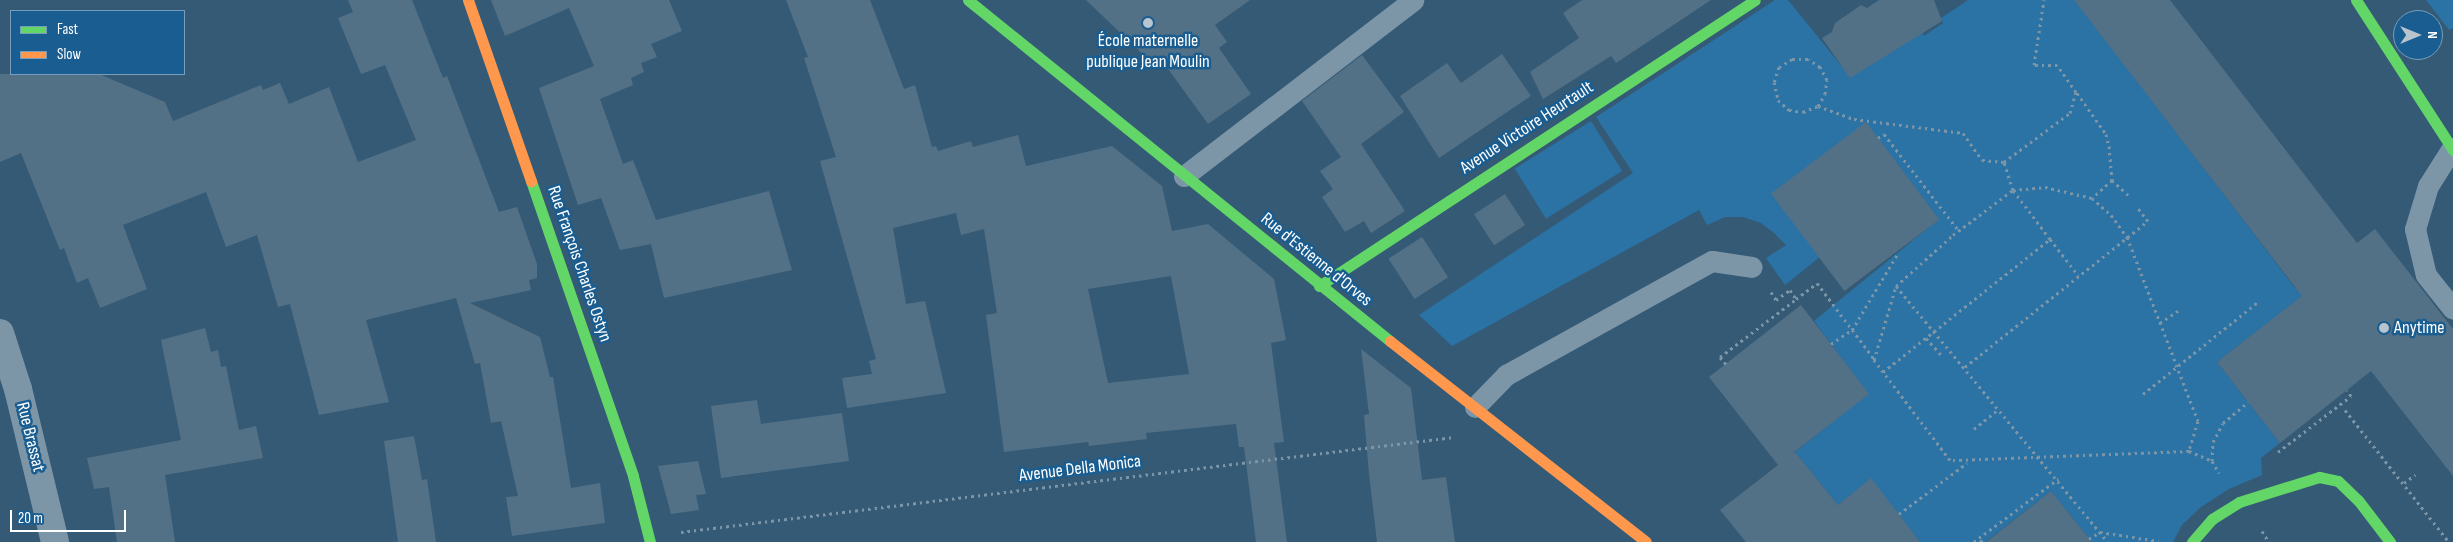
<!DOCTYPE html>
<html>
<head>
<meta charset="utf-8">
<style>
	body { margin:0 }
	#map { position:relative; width:2453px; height:542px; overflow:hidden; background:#355a75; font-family:"Sofia Sans Condensed",sans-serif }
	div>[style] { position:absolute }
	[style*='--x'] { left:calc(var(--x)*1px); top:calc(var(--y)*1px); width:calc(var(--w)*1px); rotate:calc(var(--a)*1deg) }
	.green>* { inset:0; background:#2b72a5; transform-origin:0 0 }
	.building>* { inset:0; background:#537186; transform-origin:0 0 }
	.path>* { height:3px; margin-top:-1.5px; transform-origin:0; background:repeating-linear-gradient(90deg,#7c96a8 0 2.5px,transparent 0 6.5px) }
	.lane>* { height:21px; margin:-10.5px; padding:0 10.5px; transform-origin:10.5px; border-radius:10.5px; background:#7c96a8 }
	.street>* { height:28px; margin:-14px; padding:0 14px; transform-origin:14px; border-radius:14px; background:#7c96a8 }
	.fast>* { height:11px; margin:-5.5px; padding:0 5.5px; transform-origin:5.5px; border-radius:5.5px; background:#63d668 }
	.slow>* { height:11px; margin:-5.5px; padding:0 5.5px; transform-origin:5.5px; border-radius:5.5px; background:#ff974d }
	.dots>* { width:14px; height:14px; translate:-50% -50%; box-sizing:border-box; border:2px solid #1a5d90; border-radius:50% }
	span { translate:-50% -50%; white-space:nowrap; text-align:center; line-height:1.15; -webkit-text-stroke:5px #1a5d90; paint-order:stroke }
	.poi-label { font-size:18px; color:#fff }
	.left { translate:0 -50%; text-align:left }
	.street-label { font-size:18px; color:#fff }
	.legend { position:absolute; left:10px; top:10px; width:175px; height:65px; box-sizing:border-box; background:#1a5d90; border:1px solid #769ebc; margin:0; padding:6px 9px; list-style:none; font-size:15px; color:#fff }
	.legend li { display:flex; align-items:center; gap:10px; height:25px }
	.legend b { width:25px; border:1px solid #769ebc }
	.north { position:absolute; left:2393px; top:10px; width:50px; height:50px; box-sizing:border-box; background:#1a5d90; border:1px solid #769ebc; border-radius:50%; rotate:90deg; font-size:14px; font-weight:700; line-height:20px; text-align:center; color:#fff }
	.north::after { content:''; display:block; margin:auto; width:18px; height:22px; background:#b8c5cf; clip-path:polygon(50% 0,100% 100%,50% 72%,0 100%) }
	.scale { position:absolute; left:10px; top:510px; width:116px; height:22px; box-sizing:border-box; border:2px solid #fff; border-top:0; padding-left:6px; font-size:15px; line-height:18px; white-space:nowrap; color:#fff; -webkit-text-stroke:4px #1a5d90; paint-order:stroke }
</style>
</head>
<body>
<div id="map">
	<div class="green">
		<div style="clip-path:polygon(1775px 0,1788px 0,1848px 74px,1921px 31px,1924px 36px,1943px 23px,1941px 18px,1968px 0,2075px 0,2296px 289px,2309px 291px,2217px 362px,2280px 443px,2261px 458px,2262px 475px,2229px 489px,2201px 507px,2182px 525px,2173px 542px,2092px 542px,2051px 491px,1985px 542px,1920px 542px,1871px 479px,1838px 505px,1795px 452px,1868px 394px,1814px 321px,1939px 219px,1866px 123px,1774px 197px,1821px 256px,1785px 285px,1766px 258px,1786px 245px,1774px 233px,1761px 223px,1743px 217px,1725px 217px,1707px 225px,1699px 210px,1452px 346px,1419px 315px,1633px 173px,1596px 117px)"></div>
		<div style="clip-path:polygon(2426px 0,2453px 0,2453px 28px,2449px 30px)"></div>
		<div style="left:1591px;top:121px;width:59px;height:90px;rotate:58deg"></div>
	</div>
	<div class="building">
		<div style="clip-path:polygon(348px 0,412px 0,443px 78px,447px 76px,499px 212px,517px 207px,537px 264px,537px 278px,529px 280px,531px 290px,470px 303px,540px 337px,550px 377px,553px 377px,571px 488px,600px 483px,605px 523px,512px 536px,506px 497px,518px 496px,501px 421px,491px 423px,480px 363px,475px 364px,456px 298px,366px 320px,389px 402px,319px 415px,290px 304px,278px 307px,257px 235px,226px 247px,206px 192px,123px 225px,147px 289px,100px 308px,88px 278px,77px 283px,64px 248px,60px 250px,21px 153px,0 162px,0 74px,99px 74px,165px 102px,173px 121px,261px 85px,263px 90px,280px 83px,289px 104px,329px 87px,358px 162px,416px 140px,385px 65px,361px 74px,338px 18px,353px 12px)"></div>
		<div style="clip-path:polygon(491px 0,669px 0,682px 31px,651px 44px,657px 57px,641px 63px,644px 72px,631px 78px,633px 85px,600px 99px,623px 164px,633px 160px,656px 220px,769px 191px,792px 270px,664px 298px,651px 244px,620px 250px,601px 198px,578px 205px,539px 88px,594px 66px,569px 8px,505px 36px)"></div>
		<div style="clip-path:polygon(evenodd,786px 0,870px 0,904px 89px,915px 85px,932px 147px,936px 146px,938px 151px,971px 141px,973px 147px,1018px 135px,1026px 166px,1112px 146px,1162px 186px,1172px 231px,1208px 224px,1274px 279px,1286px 340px,1271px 343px,1284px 442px,1274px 443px,1287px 542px,1256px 542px,1244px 447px,1239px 447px,1236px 424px,1146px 433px,1147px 439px,1089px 446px,1088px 442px,1004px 452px,986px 315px,997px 313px,984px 229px,961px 235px,956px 213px,893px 228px,906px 304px,925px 301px,946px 393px,847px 408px,842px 378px,872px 374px,869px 361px,876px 359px,820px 161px,836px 157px,804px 58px,808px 57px,786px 0,1171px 276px,1189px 374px,1108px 383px,1088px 289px,1171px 276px)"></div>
		<div style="clip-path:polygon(1086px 0,1250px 0,1215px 25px,1227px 42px,1219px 48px,1251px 94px,1208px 124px,1163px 62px,1156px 67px)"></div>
		<div style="clip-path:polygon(1582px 0,1711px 0,1616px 63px,1611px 56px,1543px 99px,1530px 72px,1579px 38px,1563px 13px)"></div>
		<div style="clip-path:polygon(1879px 0,1934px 0,1942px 21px,1850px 78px,1822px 38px,1832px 32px,1835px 23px,1861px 5px,1867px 8px)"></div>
		<div style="clip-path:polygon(2074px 0,2170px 0,2357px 243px,2375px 229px,2453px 329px,2453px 476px,2371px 371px,2280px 443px,2217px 362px,2302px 296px)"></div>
		<div style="clip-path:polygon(1502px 54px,1531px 96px,1439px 158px,1400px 96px,1447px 63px,1461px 83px)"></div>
		<div style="clip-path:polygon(1362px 55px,1404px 112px,1361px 144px,1405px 211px,1371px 233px,1364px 221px,1345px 232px,1322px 197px,1333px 189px,1320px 171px,1341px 157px,1302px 101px)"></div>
		<div style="left:1866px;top:122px;width:122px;height:119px;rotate:53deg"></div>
		<div style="left:1505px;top:194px;width:37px;height:37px;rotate:57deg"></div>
		<div style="left:1422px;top:237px;width:48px;height:40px;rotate:57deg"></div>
		<div style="clip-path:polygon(1801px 305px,1869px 394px,1788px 457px,1795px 452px,1838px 505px,1871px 478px,1920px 542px,1746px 542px,1720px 510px,1778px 465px,1709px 377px)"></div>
		<div style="clip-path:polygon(205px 328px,211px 352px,218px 350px,221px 367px,226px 366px,239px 430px,256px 426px,263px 458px,165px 475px,175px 542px,117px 542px,109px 487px,94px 489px,87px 458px,181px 440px,161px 340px)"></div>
		<div style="clip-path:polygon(1361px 349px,1411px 388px,1422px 480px,1446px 477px,1455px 542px,1377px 542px,1369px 474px,1364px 415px,1369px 414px)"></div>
		<div style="clip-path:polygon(757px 400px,761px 424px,842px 413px,849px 461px,721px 478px,711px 406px)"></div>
		<div style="clip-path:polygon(414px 436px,422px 480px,427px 479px,436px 542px,398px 542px,384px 441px)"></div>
		<div style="clip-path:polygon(698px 461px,706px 494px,696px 495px,699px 510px,671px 514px,658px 466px)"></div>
		<div style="clip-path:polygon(2051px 491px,2092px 542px,1986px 542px)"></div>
	</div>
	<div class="path">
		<div style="--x:2077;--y:93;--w:50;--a:54.7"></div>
		<div style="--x:2106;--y:134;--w:12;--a:76"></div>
		<div style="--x:2109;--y:146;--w:34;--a:85"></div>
		<div style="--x:2112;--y:180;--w:27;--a:138"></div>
		<div style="--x:1818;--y:106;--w:14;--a:-60"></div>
		<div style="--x:1825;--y:94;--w:14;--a:-82"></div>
		<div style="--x:1827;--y:80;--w:15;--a:-118"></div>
		<div style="--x:1820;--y:67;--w:14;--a:-146"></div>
		<div style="--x:1808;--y:59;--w:16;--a:180"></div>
		<div style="--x:1792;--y:59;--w:15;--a:148"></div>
		<div style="--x:1779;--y:67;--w:16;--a:108"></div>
		<div style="--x:1774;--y:82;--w:18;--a:77"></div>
		<div style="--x:1778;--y:100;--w:15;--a:42"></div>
		<div style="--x:1789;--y:110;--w:14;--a:8"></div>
		<div style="--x:1803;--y:112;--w:16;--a:-22"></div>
		<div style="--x:1818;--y:106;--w:38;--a:20"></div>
		<div style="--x:1854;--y:119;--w:110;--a:7.3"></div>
		<div style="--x:1963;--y:133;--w:33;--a:55"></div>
		<div style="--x:1982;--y:160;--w:22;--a:5"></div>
		<div style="--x:1878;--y:138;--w:7;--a:-34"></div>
		<div style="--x:1884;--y:134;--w:123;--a:52.3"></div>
		<div style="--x:2112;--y:180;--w:26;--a:43"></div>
		<div style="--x:2045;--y:187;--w:48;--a:13.2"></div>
		<div style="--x:2092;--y:198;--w:25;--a:42"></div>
		<div style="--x:2111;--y:215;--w:27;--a:54"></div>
		<div style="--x:2127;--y:237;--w:197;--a:68.9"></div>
		<div style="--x:2198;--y:421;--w:31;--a:107"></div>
		<div style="--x:2189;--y:451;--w:239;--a:177.8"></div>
		<div style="--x:1950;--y:460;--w:126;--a:-127.2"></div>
		<div style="--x:1874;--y:360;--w:77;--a:-73.4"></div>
		<div style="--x:1896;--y:286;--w:76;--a:-41.8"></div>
		<div style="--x:1953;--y:235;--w:75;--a:-36.9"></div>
		<div style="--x:2013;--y:190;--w:32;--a:-5"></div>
		<div style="--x:2050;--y:239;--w:46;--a:52.1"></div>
		<div style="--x:1896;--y:286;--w:332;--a:50.4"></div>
		<div style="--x:1771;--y:292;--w:9;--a:58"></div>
		<div style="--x:1776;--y:300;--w:17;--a:-36"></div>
		<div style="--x:1790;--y:290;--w:11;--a:56"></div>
		<div style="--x:1796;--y:299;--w:26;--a:-37"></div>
		<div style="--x:1817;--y:283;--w:95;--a:53.1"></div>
		<div style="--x:2160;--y:323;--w:22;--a:-34"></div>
		<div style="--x:1926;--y:338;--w:24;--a:48"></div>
		<div style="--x:1831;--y:344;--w:25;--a:-34"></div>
		<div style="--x:1852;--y:330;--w:90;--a:-59.1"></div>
		<div style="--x:1726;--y:364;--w:9;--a:-131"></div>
		<div style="--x:1720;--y:357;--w:96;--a:-37.3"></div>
		<div style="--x:1965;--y:367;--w:234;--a:-38.6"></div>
		<div style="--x:2148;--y:221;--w:16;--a:-128"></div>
		<div style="--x:1883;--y:372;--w:213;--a:-38.5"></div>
		<div style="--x:2050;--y:239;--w:61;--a:-127.1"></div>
		<div style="--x:2013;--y:190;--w:29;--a:-108"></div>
		<div style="--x:2004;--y:162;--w:82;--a:-36.6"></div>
		<div style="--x:2070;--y:113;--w:22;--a:-74"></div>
		<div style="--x:2076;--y:92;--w:33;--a:-125"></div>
		<div style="--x:2057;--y:65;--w:23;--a:180"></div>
		<div style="--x:2034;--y:65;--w:66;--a:-81.3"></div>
		<div style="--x:2143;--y:394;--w:149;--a:-38.7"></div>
		<div style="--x:2345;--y:410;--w:168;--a:51.8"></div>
		<div style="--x:1974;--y:429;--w:32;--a:-39"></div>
		<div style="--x:2189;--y:451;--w:25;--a:23"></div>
		<div style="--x:2212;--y:461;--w:14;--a:60"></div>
		<div style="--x:2278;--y:452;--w:92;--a:-37.5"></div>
		<div style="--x:2351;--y:396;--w:7;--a:-124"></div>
		<div style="--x:2212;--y:461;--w:19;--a:-87"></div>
		<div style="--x:2213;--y:442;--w:21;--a:-62"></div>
		<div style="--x:2223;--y:423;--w:33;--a:-40"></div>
		<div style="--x:2404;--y:483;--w:14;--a:-36"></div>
		<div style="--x:1899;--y:514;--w:85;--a:-36.9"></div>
		<div style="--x:2262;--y:531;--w:13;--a:58"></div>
		<div style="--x:681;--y:532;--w:779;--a:-7.01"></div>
		<div style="--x:2089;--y:539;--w:13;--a:-32"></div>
		<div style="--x:2100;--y:532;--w:59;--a:8.8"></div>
		<div style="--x:1974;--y:542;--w:6;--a:-39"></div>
		<div style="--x:1982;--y:542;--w:5;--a:-127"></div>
		<div style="--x:1979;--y:538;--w:99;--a:-36.8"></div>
	</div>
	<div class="lane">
		<div style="--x:2452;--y:148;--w:45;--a:122.3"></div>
		<div style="--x:2428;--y:186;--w:45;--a:106.8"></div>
		<div style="--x:2415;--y:229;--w:47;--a:76.6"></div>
		<div style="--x:2426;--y:275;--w:43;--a:51.5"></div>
		<div style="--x:1184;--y:176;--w:289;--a:-37.5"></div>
		<div style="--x:1475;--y:407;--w:45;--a:-45.9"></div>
		<div style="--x:1506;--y:375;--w:235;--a:-29"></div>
		<div style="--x:1712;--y:261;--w:40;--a:8.5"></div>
	</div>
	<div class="street">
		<div style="--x:0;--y:333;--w:59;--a:72.2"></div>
		<div style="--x:18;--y:389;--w:157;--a:76.4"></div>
	</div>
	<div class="fast">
		<div style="--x:968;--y:0;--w:543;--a:38.94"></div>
		<div style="--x:2356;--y:0;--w:179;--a:57.1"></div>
		<div style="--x:531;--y:181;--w:312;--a:70.9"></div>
		<div style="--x:633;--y:476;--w:68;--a:75.6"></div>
		<div style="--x:1319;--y:286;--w:521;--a:-33.26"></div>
		<div style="--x:2192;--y:542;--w:30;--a:-49"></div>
		<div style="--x:2212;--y:519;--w:32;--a:-32"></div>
		<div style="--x:2239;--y:502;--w:84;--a:-17.4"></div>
		<div style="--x:2319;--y:477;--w:19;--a:12"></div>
		<div style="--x:2338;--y:481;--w:28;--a:44"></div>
		<div style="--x:2358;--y:500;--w:53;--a:52.7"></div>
	</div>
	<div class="slow">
		<div style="--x:468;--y:0;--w:192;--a:70.8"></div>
		<div style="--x:1390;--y:341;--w:325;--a:38.1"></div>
	</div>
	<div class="dots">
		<div style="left:1148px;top:23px;background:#b8c5cf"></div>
		<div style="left:2384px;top:328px;background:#b8c5cf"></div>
	</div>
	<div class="poi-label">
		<span style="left:1148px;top:52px">École maternelle<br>publique Jean Moulin</span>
		<span class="left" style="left:2394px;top:328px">Anytime</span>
	</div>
	<div class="street-label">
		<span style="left:1527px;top:128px;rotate:-33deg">Avenue Victoire Heurtault</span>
		<span style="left:1316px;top:260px;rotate:39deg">Rue d'Estienne d'Orves</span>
		<span style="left:579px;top:264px;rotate:71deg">Rue François Charles Ostyn</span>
		<span style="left:30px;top:437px;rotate:76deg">Rue Brassat</span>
		<span style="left:1080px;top:469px;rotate:-7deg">Avenue Della Monica</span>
	</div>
	<ul class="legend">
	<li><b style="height:6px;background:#63d668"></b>Fast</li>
	<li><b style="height:6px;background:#ff974d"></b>Slow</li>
	</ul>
	<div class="north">N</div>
	<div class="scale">20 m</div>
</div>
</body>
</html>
